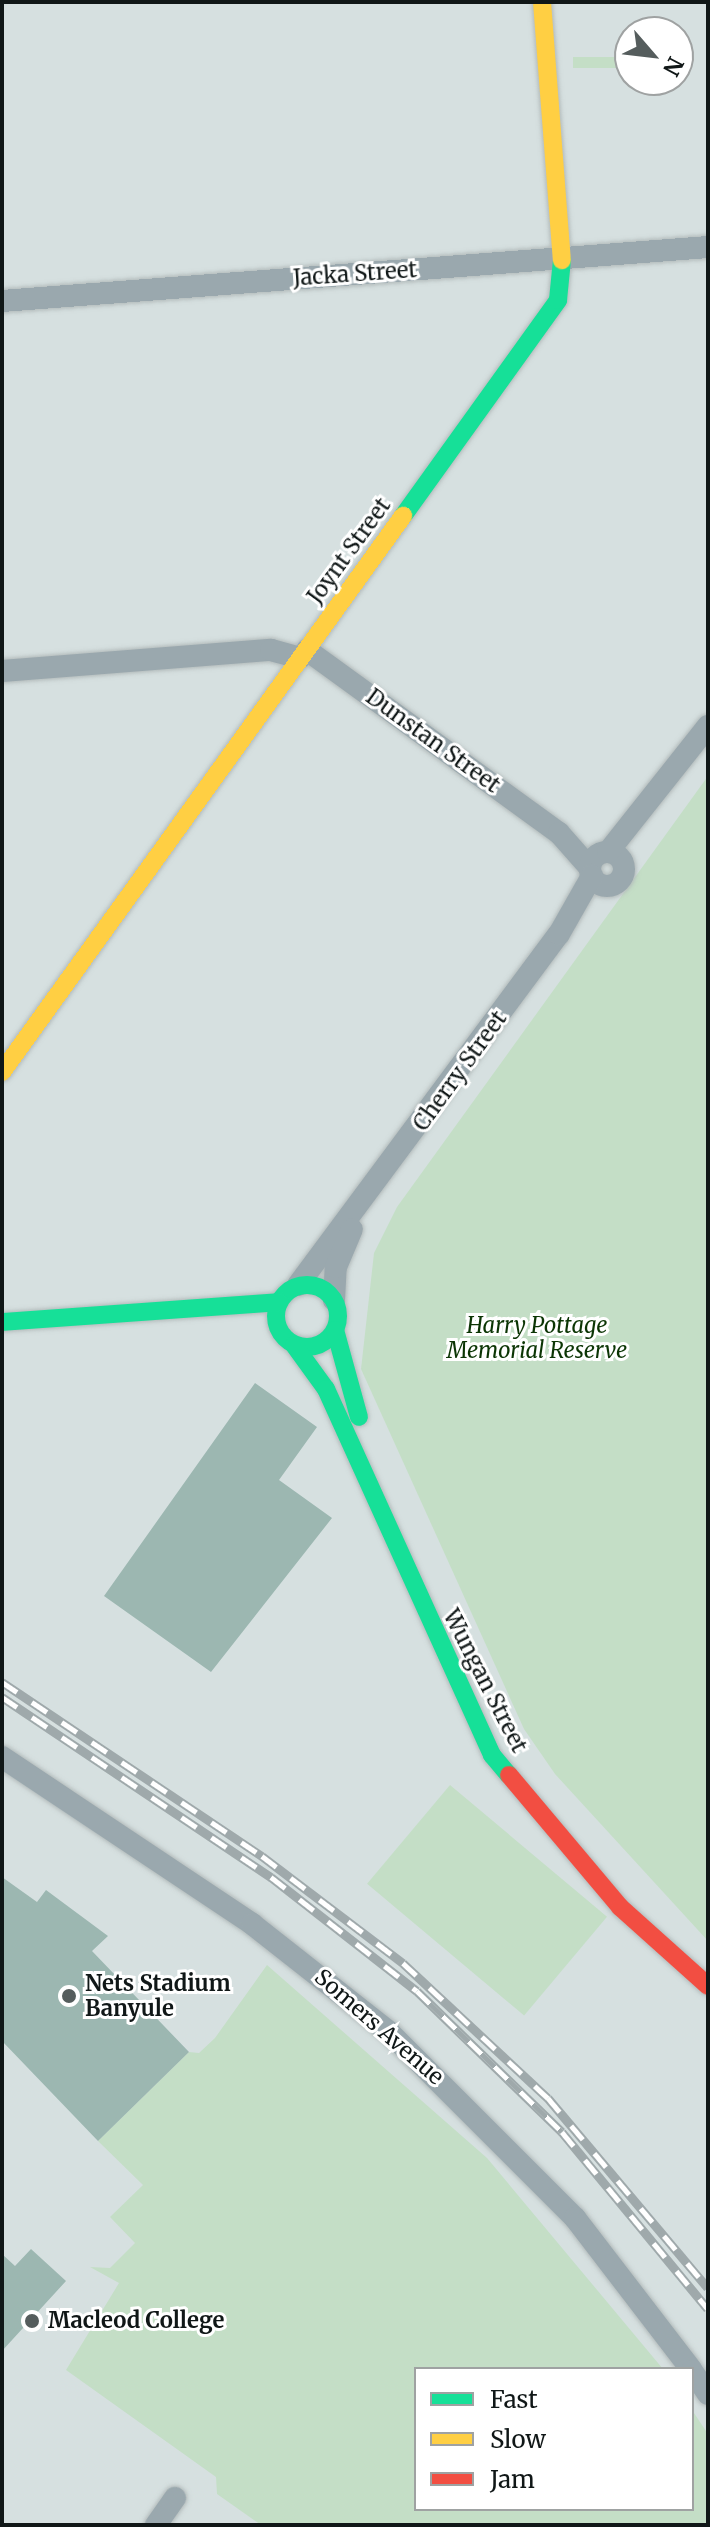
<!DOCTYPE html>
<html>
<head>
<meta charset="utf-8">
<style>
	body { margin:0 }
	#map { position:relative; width:710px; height:2527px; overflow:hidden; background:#d6e0e0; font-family:Merriweather,serif }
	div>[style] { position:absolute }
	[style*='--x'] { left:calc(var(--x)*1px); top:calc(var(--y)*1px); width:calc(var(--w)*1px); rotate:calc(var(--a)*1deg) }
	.green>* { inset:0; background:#c4dec6; transform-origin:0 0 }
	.building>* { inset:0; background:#9cb7b1 }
	.roads { filter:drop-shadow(0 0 2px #b3bbbb) drop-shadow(0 0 2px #b3bbbb) }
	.street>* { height:22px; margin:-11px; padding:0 11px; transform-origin:11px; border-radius:11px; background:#9aa8ae }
	.street>.ring { margin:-11px; padding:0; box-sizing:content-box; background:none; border:22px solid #9aa8ae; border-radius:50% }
	.fast>* { height:18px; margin:-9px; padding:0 9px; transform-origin:9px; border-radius:9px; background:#16e098 }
	.fast>.ring { margin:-9px; padding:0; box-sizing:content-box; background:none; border:18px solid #16e098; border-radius:50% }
	.slow>* { height:18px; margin:-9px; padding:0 9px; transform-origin:9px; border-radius:9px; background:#ffcf43 }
	.jam>* { height:18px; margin:-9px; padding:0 9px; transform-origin:9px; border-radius:9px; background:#f24e42 }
	.rail>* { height:9px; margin-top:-4.5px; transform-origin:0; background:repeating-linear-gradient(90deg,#fff 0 18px,#9fa9ab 0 36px); box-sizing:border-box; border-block:2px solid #9fa9ab }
	.dots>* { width:22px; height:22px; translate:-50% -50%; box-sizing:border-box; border:4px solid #fff; border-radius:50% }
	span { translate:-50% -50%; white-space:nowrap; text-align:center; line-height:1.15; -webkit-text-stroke:6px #fff; paint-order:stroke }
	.street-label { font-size:22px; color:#101717 }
	.park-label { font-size:22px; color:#0b3504; font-style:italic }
	.poi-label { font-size:22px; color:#101717; font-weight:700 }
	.left { translate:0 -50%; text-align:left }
	.frame { position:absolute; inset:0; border:4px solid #101717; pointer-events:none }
	.legend { position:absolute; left:414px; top:2367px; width:280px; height:144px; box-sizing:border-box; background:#fff; border:2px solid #9fa2a2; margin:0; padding:10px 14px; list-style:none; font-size:24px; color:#101717 }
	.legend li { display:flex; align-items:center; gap:16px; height:40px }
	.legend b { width:40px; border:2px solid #9fa2a2 }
	.north { position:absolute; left:614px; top:16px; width:80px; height:80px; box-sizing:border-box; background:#fff; border:2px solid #9fa2a2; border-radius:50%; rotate:118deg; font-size:22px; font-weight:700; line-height:32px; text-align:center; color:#101717 }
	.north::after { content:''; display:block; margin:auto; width:28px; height:36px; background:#555d5d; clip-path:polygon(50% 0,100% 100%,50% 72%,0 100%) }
</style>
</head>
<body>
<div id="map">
	<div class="green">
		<div style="left:630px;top:57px;width:11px;height:57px;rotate:90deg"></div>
		<div style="clip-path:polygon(708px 776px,708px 1941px,555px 1774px,524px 1729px,361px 1369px,374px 1253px,397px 1207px)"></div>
		<div style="left:450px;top:1785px;width:205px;height:129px;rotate:40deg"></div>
		<div style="clip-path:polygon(267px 1965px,487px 2158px,663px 2369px,416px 2369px,416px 2509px,692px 2509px,692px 2410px,708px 2434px,708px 2525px,261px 2525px,217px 2494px,216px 2477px,66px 2370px,119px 2283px,90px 2267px,110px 2268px,135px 2243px,110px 2217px,143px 2185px,98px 2141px,189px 2052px,199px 2053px,215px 2038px)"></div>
	</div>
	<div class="building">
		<div style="clip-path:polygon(255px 1383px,317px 1427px,279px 1480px,332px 1518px,211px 1672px,104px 1596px)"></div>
		<div style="clip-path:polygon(2px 1877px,37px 1902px,46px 1890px,108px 1936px,92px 1951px,189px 2052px,98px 2141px,2px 2041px)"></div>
		<div style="clip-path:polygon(31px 2249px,66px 2281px,2px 2351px,2px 2254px,15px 2266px)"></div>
	</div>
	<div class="roads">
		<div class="street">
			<div style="--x:2;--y:301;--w:708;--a:-4.37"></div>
			<div style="--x:307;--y:650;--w:311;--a:36"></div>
			<div style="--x:559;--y:833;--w:47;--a:48.5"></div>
			<div style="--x:2;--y:671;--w:270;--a:-4.5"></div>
			<div style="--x:271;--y:650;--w:30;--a:15"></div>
			<div class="ring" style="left:590px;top:852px;width:12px;height:12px"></div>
			<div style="--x:608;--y:852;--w:161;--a:-51.6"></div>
			<div style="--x:298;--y:1285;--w:437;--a:-53.4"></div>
			<div style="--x:559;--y:934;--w:67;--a:-60.4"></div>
			<div style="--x:334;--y:1300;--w:33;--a:-87"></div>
			<div style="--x:336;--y:1267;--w:41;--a:-67.2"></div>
			<div style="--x:2;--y:1757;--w:301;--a:33.7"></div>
			<div style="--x:252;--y:1924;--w:174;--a:38.2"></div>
			<div style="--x:389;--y:2032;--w:263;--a:45"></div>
			<div style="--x:575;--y:2218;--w:190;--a:52.5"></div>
			<div style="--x:692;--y:2371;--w:28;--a:55"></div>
			<div style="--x:156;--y:2525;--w:33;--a:-55"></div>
		</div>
		<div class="fast">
			<div style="--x:403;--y:516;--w:266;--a:-54.3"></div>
			<div style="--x:558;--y:300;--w:40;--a:-84.3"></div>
			<div class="ring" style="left:276px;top:1285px;width:44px;height:44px"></div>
			<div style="--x:2;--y:1322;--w:278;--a:-4.1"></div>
			<div style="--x:335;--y:1330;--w:90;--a:74.6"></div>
			<div style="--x:294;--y:1345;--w:54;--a:54"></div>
			<div style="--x:326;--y:1389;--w:402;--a:65.6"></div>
			<div style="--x:492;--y:1755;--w:26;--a:50"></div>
		</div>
		<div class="slow">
			<div style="--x:542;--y:2;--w:259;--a:85.6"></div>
			<div style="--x:2;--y:1072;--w:686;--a:-54.2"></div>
		</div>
		<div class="jam">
			<div style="--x:509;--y:1775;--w:172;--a:49.9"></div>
			<div style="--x:620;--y:1907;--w:118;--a:41.9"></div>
		</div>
	</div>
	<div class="rail">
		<div style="--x:2;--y:1682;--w:313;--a:33.8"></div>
		<div style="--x:262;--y:1856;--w:177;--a:37.2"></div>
		<div style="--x:403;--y:1963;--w:198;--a:43"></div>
		<div style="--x:548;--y:2098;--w:248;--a:49.9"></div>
		<div style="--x:2;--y:1697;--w:324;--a:33.8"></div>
		<div style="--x:271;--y:1877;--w:185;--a:38"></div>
		<div style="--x:417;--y:1991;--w:202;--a:44.2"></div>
		<div style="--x:562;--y:2132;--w:229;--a:50.5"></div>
	</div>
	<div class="dots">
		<div style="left:69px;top:1996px;background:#555d5d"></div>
		<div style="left:32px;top:2321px;background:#555d5d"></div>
	</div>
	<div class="street-label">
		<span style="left:355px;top:274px;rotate:-4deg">Jacka Street</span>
		<span style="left:349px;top:551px;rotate:-54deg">Joynt Street</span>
		<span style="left:433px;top:741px;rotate:36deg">Dunstan Street</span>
		<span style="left:460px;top:1071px;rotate:-54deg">Cherry Street</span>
		<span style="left:485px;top:1681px;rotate:63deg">Wungan Street</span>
		<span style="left:379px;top:2027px;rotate:41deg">Somers Avenue</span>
	</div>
	<div class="park-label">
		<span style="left:537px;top:1338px">Harry Pottage<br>Memorial Reserve</span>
	</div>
	<div class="poi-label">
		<span class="left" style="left:85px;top:1996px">Nets Stadium<br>Banyule</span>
		<span class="left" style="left:48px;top:2321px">Macleod College</span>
	</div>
	<div class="frame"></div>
	<ul class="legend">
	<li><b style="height:10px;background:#16e098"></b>Fast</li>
	<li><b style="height:10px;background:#ffcf43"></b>Slow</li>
	<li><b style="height:10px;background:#f24e42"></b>Jam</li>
	</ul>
	<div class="north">N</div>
</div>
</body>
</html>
